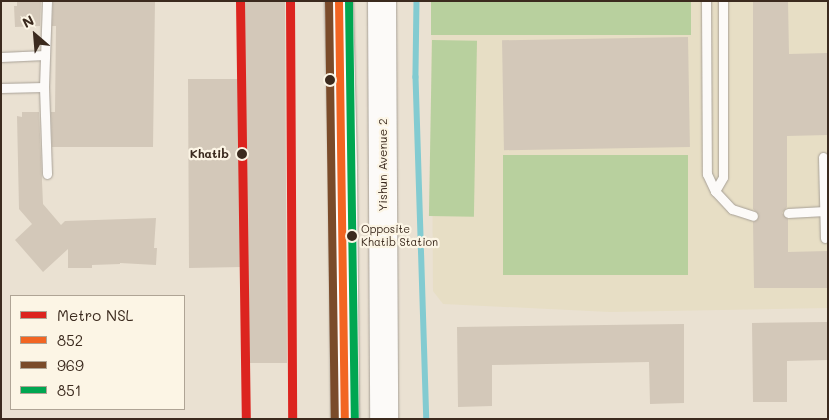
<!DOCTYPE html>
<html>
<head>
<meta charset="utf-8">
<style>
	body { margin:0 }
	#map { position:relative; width:829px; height:420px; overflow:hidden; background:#eae1d2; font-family:Mali,sans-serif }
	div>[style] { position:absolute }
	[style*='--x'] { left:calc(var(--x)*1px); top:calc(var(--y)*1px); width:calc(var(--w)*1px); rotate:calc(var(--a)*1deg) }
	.built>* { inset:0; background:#e7dec5 }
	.green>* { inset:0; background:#b8d09e; transform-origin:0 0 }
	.stream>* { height:5.5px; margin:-2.75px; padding:0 2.75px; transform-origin:2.75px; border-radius:2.75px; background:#82cbd1 }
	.building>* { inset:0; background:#d3c8b9; transform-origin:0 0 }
	.roads { filter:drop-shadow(0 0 1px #a7a096) drop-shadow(0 0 1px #a7a096) }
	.lane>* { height:9px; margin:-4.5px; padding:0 4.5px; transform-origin:4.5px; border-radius:4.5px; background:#fcfaf8 }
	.primary>* { height:28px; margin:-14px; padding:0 14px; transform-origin:14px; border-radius:14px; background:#fcfaf8 }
	.bus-1>* { height:8px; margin:-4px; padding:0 4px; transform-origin:4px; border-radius:4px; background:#f26522 }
	.bus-2>* { height:8px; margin:-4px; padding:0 4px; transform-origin:4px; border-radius:4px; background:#7a4b2a }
	.bus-3>* { height:8px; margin:-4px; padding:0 4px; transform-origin:4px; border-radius:4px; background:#00a651 }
	.metro-1>* { height:9px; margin:-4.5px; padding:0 4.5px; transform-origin:4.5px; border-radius:4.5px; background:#dc241f }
	.dots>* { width:14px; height:14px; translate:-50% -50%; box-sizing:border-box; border:2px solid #fcf5e5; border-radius:50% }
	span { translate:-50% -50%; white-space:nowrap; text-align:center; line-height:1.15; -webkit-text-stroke:4.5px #fcf5e5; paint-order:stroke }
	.bus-label { font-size:11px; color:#3b2a1e }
	.left { translate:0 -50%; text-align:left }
	.stop-label { font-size:12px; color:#3b2a1e; font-weight:700 }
	.right { translate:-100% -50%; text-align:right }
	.street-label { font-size:12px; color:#3b2a1e }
	.frame { position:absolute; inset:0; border:2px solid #3b2a1e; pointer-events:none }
	.legend { position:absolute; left:10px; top:295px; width:175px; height:115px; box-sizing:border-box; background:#fcf5e5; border:1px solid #afa495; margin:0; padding:6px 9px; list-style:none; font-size:15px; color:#3b2a1e }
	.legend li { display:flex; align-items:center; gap:10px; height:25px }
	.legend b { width:25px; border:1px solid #afa495 }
	.north { position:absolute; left:10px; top:10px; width:50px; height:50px; -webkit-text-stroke:4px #fcf5e5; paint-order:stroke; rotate:333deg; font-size:14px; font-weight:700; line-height:20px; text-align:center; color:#3b2a1e }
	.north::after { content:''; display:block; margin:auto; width:18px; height:22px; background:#3b2a1e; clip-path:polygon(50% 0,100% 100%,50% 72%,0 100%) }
</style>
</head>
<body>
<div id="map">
	<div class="built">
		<div style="clip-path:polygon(431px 1px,828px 1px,828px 308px,610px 312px,443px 304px,433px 291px)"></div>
	</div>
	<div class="green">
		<div style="left:431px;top:1px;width:260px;height:34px"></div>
		<div style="left:432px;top:40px;width:45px;height:176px;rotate:1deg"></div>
		<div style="left:688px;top:155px;width:120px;height:185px;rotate:90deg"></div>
	</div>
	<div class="stream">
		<div style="--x:417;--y:1;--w:76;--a:90.8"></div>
		<div style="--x:416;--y:77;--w:342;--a:88.2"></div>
	</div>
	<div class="building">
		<div style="clip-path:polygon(17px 1px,41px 1px,40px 26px,15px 27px,14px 6px,17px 6px)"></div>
		<div style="clip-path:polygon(53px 1px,155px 1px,153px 147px,52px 147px,51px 112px,55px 112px,56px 26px,52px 26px)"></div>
		<div style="clip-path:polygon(241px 1px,285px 1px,287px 363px,243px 363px,242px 267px,189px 268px,188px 79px,242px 79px)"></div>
		<div style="clip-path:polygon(753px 1px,788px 1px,789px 54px,828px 53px,828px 135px,787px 136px,787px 207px,782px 213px,788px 219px,788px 252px,828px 251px,828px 288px,754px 288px,753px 222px,757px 220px,759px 215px,753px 209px)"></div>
		<div style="left:688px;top:37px;width:110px;height:186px;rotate:89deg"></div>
		<div style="clip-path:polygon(22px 112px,39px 112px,43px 204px,61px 225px,65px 221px,156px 218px,154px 248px,157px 248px,156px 265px,120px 263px,120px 264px,92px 265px,92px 268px,68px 268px,68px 249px,43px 272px,15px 240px,32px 224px,19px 209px,17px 116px,22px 117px)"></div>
		<div style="clip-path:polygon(828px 322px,828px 360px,787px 361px,787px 402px,753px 402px,752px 323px)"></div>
		<div style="clip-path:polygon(684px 324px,684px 403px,650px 404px,649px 362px,492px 365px,492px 406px,458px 407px,457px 327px)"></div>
	</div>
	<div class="roads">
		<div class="lane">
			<div style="--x:47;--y:1;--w:86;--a:92"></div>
			<div style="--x:44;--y:87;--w:87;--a:88"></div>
			<div style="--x:706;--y:1;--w:173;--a:89.7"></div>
			<div style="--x:707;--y:174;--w:19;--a:65"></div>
			<div style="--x:715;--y:191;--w:25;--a:47"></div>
			<div style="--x:732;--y:209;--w:22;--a:18"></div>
			<div style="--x:1;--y:57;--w:44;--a:-2.6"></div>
			<div style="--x:1;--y:88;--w:43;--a:-1.3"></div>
			<div style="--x:823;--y:157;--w:81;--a:88.6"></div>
			<div style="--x:715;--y:191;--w:16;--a:-60"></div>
			<div style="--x:723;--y:177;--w:176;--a:-90"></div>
			<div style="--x:788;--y:213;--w:37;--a:-3"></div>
		</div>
		<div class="primary">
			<div style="--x:339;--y:1;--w:168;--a:88.6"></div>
			<div style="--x:343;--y:169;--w:250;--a:89.5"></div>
			<div style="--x:382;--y:1;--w:418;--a:89.7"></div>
		</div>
	</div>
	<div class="bus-1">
		<div style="--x:339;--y:1;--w:418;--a:89.2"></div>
	</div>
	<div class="bus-2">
		<div style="--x:329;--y:1;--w:418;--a:89.2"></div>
	</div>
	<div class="bus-3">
		<div style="--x:349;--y:1;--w:418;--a:89.2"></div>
	</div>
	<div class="metro-1">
		<div style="--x:240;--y:1;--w:418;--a:89.2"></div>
		<div style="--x:290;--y:1;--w:418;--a:89.7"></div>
	</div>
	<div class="dots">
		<div style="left:330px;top:80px;background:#3b2a1e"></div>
		<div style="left:242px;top:154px;background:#3b2a1e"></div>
		<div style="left:352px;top:236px;background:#3b2a1e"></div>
	</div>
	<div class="bus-label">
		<span class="left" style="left:361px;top:236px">Opposite<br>Khatib Station</span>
	</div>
	<div class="stop-label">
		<span class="right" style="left:229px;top:154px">Khatib</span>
	</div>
	<div class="street-label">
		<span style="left:383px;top:165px;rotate:-90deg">Yishun Avenue 2</span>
	</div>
	<div class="frame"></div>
	<ul class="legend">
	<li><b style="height:6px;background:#dc241f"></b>Metro NSL</li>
	<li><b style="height:6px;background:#f26522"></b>852</li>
	<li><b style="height:6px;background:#7a4b2a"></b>969</li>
	<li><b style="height:6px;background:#00a651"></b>851</li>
	</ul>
	<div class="north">N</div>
</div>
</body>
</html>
